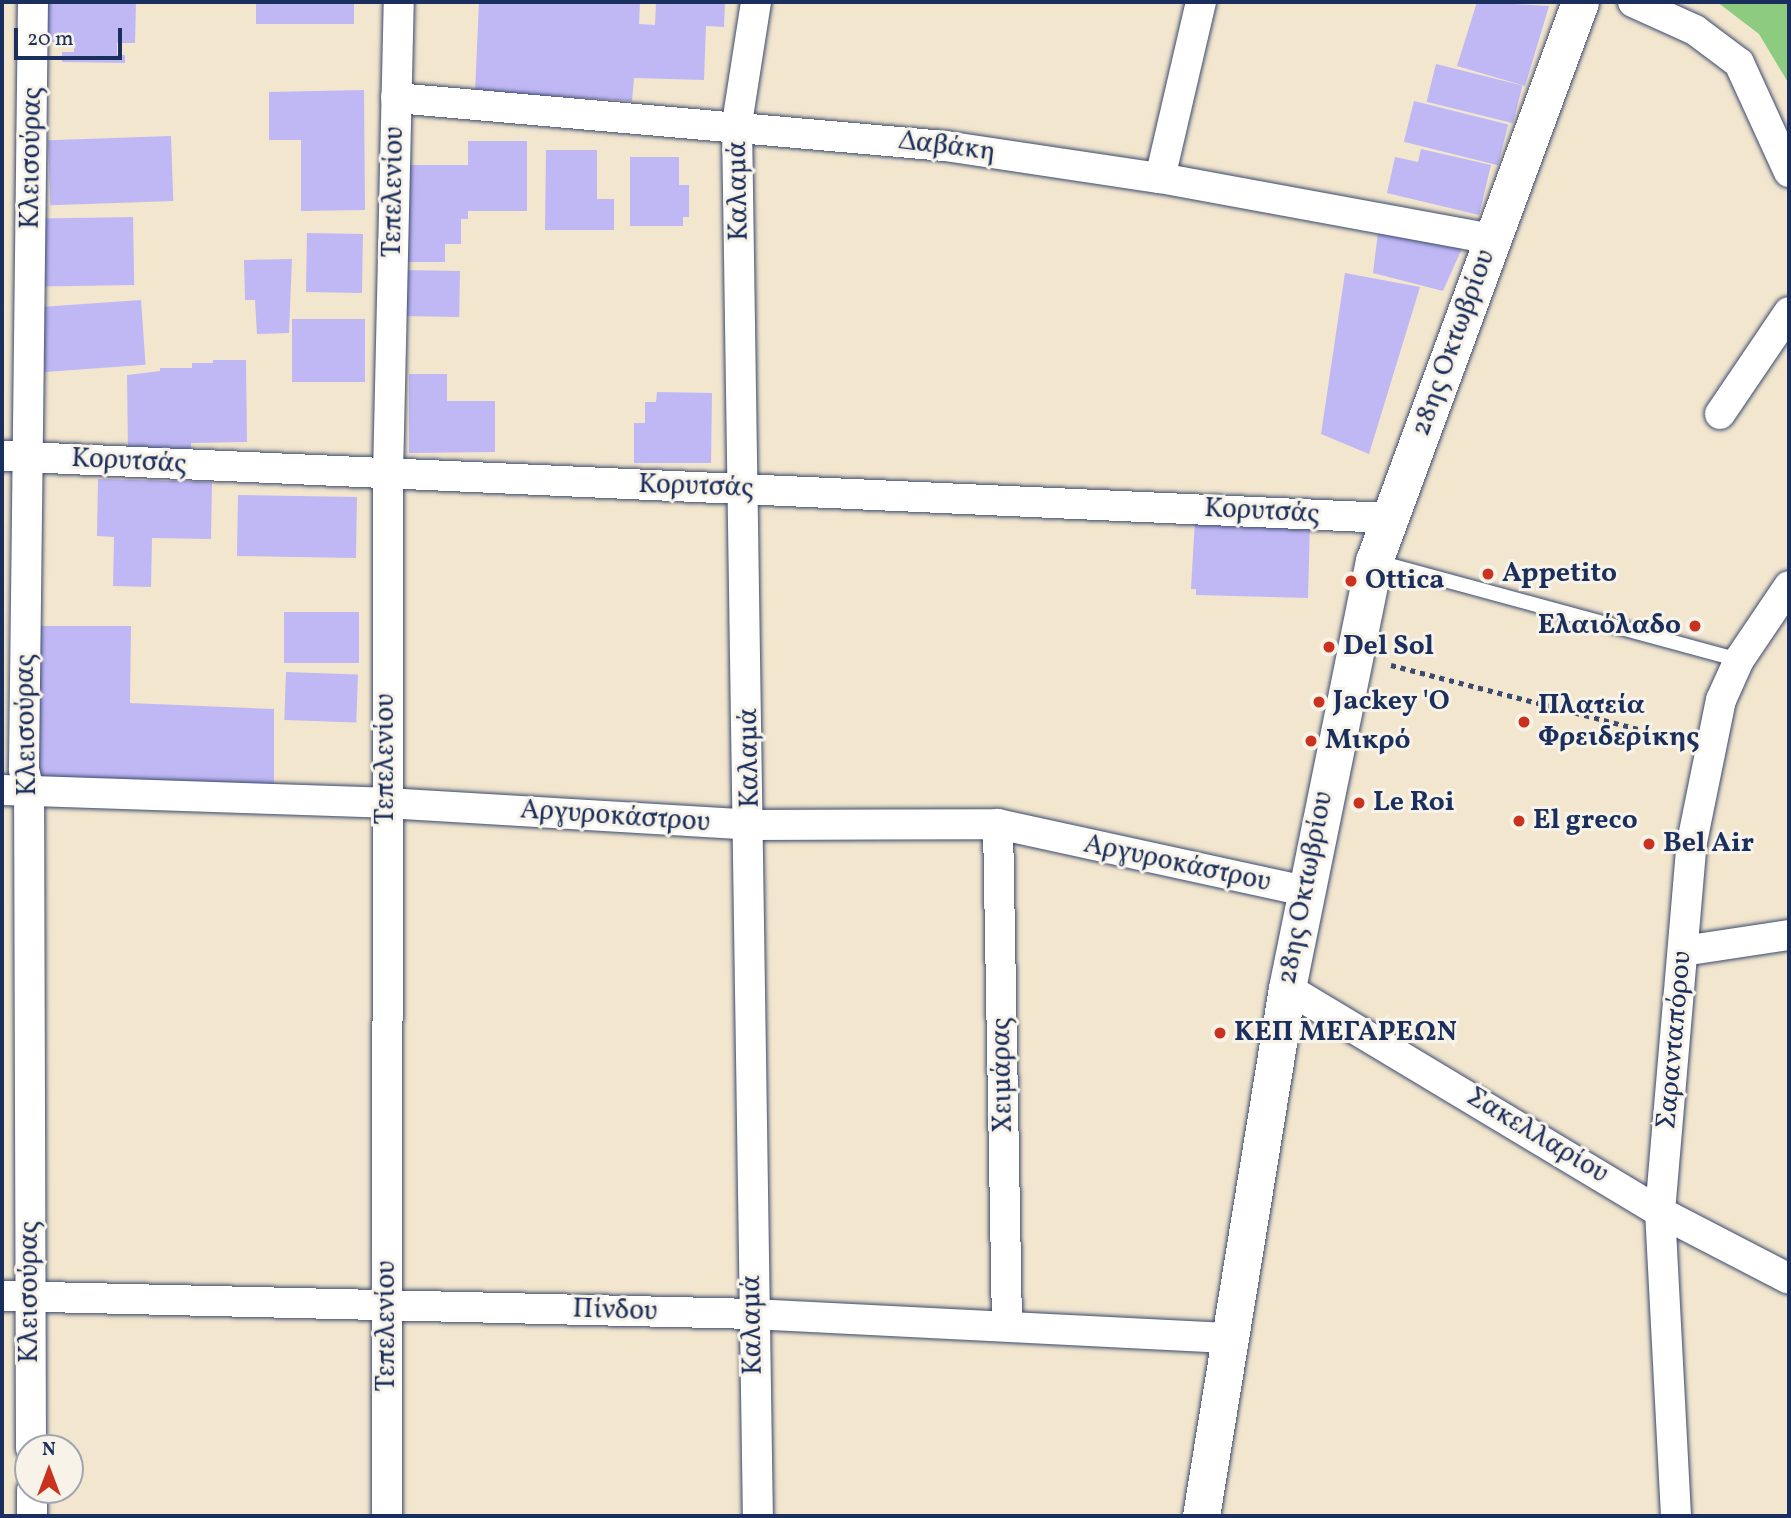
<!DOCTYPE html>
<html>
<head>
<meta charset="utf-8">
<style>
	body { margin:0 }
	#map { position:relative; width:1791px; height:1518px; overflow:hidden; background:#f2e6ce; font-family:Vollkorn,serif }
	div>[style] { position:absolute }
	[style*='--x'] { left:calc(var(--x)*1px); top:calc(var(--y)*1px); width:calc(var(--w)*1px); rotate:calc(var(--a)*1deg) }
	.green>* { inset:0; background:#8dcb81 }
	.building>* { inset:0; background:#c0b8f5; transform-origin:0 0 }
	.path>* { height:4.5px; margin-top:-2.25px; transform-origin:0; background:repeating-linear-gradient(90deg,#3b4a6f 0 5px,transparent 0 10px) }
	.roads { filter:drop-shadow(0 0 2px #3b4a6f) drop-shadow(0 0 2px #3b4a6f) }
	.service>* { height:14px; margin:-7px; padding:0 7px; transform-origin:7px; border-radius:7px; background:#fff }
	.minor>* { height:30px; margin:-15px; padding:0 15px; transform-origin:15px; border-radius:15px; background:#fff }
	.tertiary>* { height:37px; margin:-18.5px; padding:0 18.5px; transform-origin:18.5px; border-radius:18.5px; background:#fff }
	.dots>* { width:19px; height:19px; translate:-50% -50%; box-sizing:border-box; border:4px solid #f7f3e8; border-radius:50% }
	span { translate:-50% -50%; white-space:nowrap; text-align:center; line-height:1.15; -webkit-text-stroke:6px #f7f3e8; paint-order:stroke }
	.street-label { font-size:28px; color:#1b2f5e }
	.poi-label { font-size:28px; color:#1b2f5e; font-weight:700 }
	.left { translate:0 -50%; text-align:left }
	.right { translate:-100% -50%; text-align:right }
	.frame { position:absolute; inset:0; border:4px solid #1b2f5e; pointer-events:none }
	.north { position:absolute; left:14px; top:1434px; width:70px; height:70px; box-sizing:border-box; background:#f7f3e8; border:2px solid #9fa5b1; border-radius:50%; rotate:0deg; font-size:19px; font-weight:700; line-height:28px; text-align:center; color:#1b2f5e }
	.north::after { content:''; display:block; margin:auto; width:24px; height:32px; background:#c8321e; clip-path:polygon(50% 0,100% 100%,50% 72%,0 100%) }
	.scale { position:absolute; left:14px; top:28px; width:108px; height:32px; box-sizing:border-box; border:4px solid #1b2f5e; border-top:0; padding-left:9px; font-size:21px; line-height:24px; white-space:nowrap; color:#1b2f5e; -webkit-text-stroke:5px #f7f3e8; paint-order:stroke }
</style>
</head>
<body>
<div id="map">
	<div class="green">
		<div style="clip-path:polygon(1717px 2px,1789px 2px,1789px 84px,1759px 34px)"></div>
	</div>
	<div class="building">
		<div style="clip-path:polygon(48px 2px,136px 2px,135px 43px,117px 43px,117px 55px,125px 55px,125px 63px,62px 62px,62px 52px,74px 52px,74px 43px,48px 42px)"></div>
		<div style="left:256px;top:2px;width:98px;height:22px"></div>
		<div style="clip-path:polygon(479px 2px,640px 2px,639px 24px,655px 25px,656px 2px,725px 2px,724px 27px,706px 26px,704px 80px,634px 78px,632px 101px,475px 92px)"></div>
		<div style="clip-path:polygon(1477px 2px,1549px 6px,1525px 86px,1457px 66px)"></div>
		<div style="left:1436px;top:64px;width:89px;height:39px;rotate:14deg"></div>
		<div style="clip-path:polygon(364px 90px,365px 210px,301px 211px,301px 140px,269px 140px,269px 92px)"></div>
		<div style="left:1414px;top:101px;width:97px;height:42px;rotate:14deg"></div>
		<div style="left:171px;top:136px;width:65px;height:123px;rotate:88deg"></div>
		<div style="clip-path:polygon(468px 141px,527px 141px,527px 211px,468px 211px,468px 219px,461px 219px,461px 244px,445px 244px,445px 262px,402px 262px,402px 165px,468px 165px)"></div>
		<div style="clip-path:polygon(1421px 149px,1491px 165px,1479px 215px,1387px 193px,1395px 157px,1418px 162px)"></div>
		<div style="clip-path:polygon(546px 150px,597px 150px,597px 199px,614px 199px,614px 230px,545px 230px)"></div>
		<div style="clip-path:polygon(630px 157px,679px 157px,679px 185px,689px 185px,689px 217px,683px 217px,683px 226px,630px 226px)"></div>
		<div style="left:133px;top:217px;width:68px;height:92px;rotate:89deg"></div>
		<div style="clip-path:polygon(1379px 224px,1467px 237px,1443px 291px,1373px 273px)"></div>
		<div style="left:307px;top:233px;width:56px;height:59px;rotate:1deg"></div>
		<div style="clip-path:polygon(292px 259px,289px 333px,257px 334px,255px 300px,245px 300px,244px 260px)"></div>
		<div style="left:400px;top:270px;width:60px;height:46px;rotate:1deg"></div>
		<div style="clip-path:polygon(1345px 273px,1420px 287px,1369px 454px,1321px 434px)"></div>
		<div style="left:141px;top:300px;width:65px;height:101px;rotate:86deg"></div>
		<div style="left:292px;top:319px;width:73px;height:63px"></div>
		<div style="clip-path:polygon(213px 360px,246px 360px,247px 442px,191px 443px,191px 454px,128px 455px,127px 375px,160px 371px,160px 368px,192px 368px,192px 363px,213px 363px)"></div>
		<div style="clip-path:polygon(409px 374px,447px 374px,447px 401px,495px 401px,495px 452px,409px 453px)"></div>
		<div style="clip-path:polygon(657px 392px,712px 393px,711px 463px,634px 463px,634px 423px,645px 423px,645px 402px,656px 402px)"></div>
		<div style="clip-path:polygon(98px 479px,212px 482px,211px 539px,152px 538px,151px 587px,113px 586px,114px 537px,97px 536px)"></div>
		<div style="left:238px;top:495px;width:119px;height:61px;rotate:1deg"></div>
		<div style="clip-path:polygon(1195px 519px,1310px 522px,1308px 598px,1196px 595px,1196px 589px,1191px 589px)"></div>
		<div style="left:284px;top:612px;width:75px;height:51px"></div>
		<div style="clip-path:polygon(37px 626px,131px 626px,130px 703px,274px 709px,274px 787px,36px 784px)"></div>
		<div style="left:286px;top:672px;width:72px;height:48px;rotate:2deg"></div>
	</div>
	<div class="path">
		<div style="--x:1391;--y:665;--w:300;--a:14.5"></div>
	</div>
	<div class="roads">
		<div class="service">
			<div style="--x:1375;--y:561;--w:377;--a:15.2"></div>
		</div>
		<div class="minor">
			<div style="--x:756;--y:2;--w:123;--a:98.9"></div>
			<div style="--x:737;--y:124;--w:1392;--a:89.14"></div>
			<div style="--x:1633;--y:2;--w:68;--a:24.3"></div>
			<div style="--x:1695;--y:30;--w:55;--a:36.9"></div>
			<div style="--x:1739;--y:63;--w:120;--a:65.4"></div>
			<div style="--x:396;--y:98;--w:551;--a:5"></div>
			<div style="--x:945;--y:146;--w:217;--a:8.5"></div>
			<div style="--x:1160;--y:178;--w:338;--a:10.4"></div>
			<div style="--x:1160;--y:178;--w:181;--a:-76.9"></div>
			<div style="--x:1720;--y:414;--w:123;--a:-55.9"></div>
			<div style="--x:2;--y:456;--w:1388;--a:2.56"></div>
			<div style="--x:2;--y:790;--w:384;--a:1.9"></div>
			<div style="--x:386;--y:803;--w:366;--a:3.4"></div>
			<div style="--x:751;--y:825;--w:247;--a:-0.2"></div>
			<div style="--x:998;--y:824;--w:314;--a:12.3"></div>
			<div style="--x:998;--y:824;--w:502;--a:88.97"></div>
			<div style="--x:1683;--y:951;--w:107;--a:-8.6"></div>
			<div style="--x:1287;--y:988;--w:435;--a:31"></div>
			<div style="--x:1660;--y:1212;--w:145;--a:27.4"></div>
			<div style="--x:2;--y:1296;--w:750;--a:1.37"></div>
			<div style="--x:752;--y:1314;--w:476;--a:2.9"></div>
			<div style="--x:31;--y:1448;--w:657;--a:-90.17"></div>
			<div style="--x:29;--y:791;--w:23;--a:-103"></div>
			<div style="--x:24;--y:769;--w:767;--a:-89.33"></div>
			<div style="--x:32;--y:1490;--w:26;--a:90"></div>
			<div style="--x:387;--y:1516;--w:1041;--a:-89.94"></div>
			<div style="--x:388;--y:475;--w:473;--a:-88.7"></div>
			<div style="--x:1676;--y:1516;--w:304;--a:-93"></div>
			<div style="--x:1660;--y:1212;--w:371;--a:-85.1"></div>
			<div style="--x:1692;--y:842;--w:145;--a:-78.5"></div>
			<div style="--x:1721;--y:700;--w:44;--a:-65.8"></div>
			<div style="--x:1739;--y:660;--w:89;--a:-56"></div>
		</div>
		<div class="tertiary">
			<div style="--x:1201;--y:1516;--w:535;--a:-80.75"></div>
			<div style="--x:1287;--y:988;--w:436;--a:-78.5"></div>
			<div style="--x:1374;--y:561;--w:596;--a:-69.77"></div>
		</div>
	</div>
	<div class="dots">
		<div style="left:1488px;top:574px;background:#c8321e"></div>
		<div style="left:1351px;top:581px;background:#c8321e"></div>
		<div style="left:1695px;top:626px;background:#c8321e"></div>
		<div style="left:1329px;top:647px;background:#c8321e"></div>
		<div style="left:1319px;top:702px;background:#c8321e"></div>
		<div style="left:1524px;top:722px;background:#c8321e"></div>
		<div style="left:1311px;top:741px;background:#c8321e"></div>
		<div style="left:1359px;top:803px;background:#c8321e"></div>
		<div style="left:1519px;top:821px;background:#c8321e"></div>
		<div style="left:1649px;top:844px;background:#c8321e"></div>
		<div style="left:1220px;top:1033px;background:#c8321e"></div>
	</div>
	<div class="street-label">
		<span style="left:947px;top:147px;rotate:7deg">Δαβάκη</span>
		<span style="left:32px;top:158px;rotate:-89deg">Κλεισούρας</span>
		<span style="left:739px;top:191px;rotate:-91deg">Καλαμά</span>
		<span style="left:394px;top:192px;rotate:-89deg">Τεπελενίου</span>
		<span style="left:1454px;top:343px;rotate:-70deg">28ης Οκτωβρίου</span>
		<span style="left:129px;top:462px;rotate:3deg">Κορυτσάς</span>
		<span style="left:696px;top:487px;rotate:2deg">Κορυτσάς</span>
		<span style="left:1262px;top:512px;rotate:3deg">Κορυτσάς</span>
		<span style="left:27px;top:725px;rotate:-91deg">Κλεισούρας</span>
		<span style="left:750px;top:758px;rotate:-91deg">Καλαμά</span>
		<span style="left:386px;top:759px;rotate:-90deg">Τεπελενίου</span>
		<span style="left:615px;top:817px;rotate:4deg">Αργυροκάστρου</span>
		<span style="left:1177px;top:864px;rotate:12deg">Αργυροκάστρου</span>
		<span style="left:1306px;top:888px;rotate:-79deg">28ης Οκτωβρίου</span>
		<span style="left:1675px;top:1040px;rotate:-85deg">Σαρανταπόρου</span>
		<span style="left:1003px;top:1075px;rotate:-91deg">Χειμάρας</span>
		<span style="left:1537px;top:1136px;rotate:31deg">Σακελλαρίου</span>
		<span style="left:30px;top:1292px;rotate:-90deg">Κλεισούρας</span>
		<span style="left:615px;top:1311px;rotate:2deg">Πίνδου</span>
		<span style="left:753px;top:1325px;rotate:-91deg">Καλαμά</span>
		<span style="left:387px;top:1326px;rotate:-90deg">Τεπελενίου</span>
	</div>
	<div class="poi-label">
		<span class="left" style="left:1502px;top:574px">Appetito</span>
		<span class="left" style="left:1365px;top:581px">Ottica</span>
		<span class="right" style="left:1681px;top:626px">Ελαιόλαδο</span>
		<span class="left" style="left:1343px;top:647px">Del Sol</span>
		<span class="left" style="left:1333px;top:702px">Jackey 'O</span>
		<span class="left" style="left:1538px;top:722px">Πλατεία<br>Φρειδερίκης</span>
		<span class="left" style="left:1325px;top:741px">Μικρό</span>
		<span class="left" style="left:1373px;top:803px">Le Roi</span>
		<span class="left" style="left:1533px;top:821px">El greco</span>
		<span class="left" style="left:1663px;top:844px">Bel Air</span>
		<span class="left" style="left:1234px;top:1033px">ΚΕΠ ΜΕΓΑΡΕΩΝ</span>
	</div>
	<div class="frame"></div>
	<div class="north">N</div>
	<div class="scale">20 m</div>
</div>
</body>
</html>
